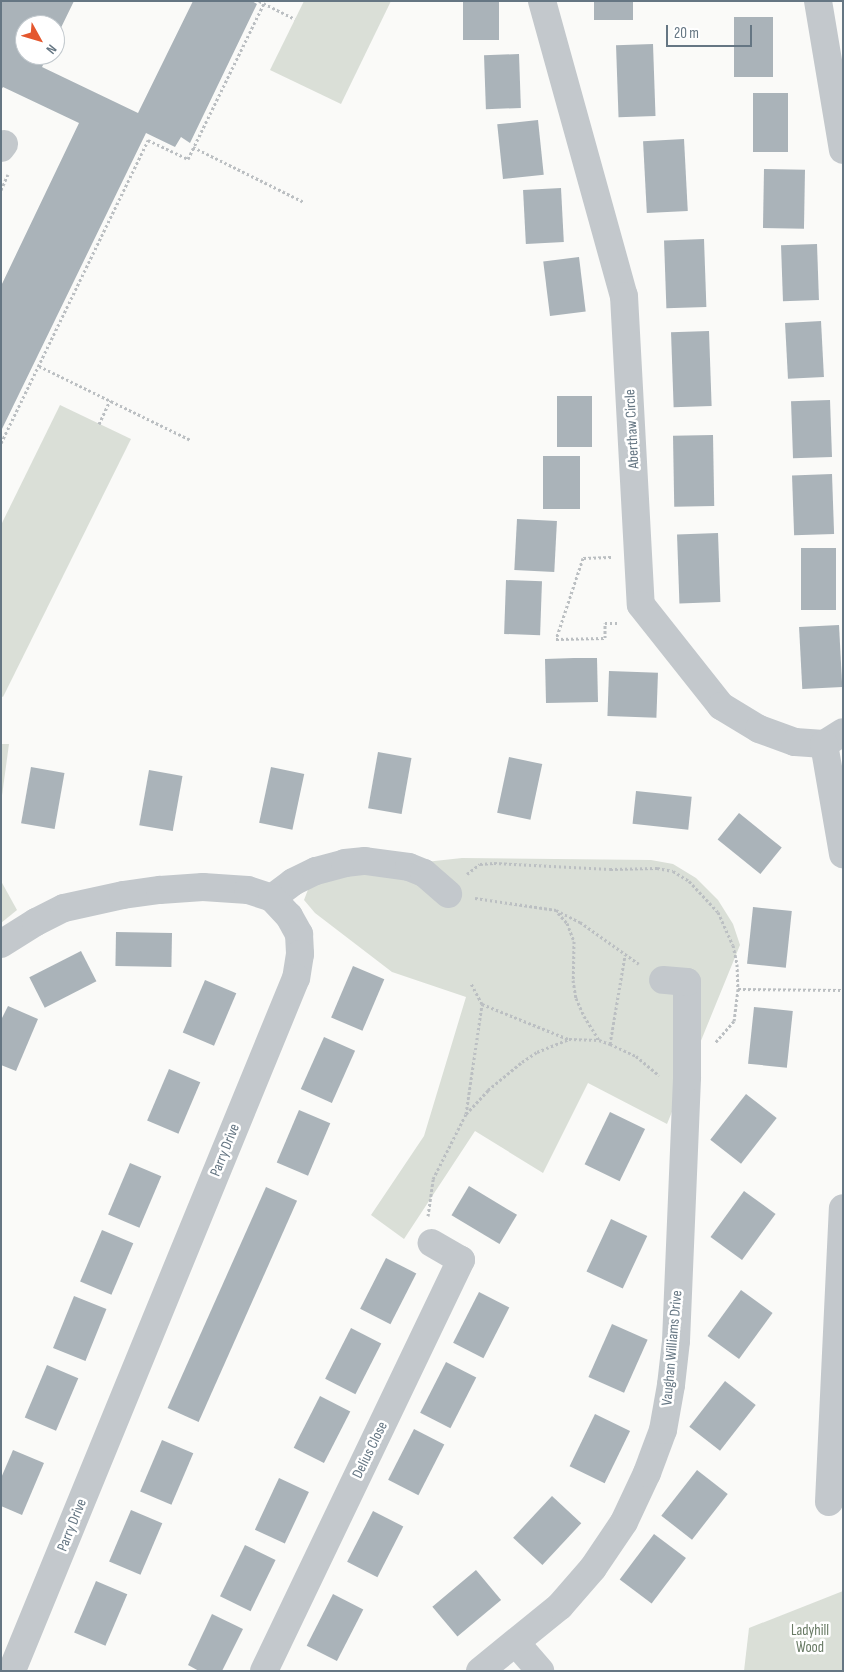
<!DOCTYPE html>
<html>
<head>
<meta charset="utf-8">
<style>
	body { margin:0 }
	#map { position:relative; width:844px; height:1672px; overflow:hidden; background:#fafaf8; font-family:"Sofia Sans Condensed",sans-serif }
	div>[style] { position:absolute }
	[style*='--x'] { left:calc(var(--x)*1px); top:calc(var(--y)*1px); width:calc(var(--w)*1px); rotate:calc(var(--a)*1deg) }
	.green>* { inset:0; background:#dadfd7 }
	.building>* { inset:0; background:#aab3b9; transform-origin:0 0 }
	.path>* { height:3px; margin-top:-1.5px; transform-origin:0; background:repeating-linear-gradient(90deg,#bbbfc2 0 2.5px,transparent 0 5px) }
	.minor>* { height:28px; margin:-14px; padding:0 14px; transform-origin:14px; border-radius:14px; background:#c3c8cc }
	span { translate:-50% -50%; white-space:nowrap; text-align:center; line-height:1.15; -webkit-text-stroke:5px #fff; paint-order:stroke }
	.street-label { font-size:15px; color:#657683 }
	.park-label { font-size:15px; color:#687a64 }
	.frame { position:absolute; inset:0; border:2px solid #657683; pointer-events:none }
	.north { position:absolute; left:15px; top:15px; width:50px; height:50px; box-sizing:border-box; background:#fff; border:1px solid #c1c8cd; border-radius:50%; rotate:129deg; font-size:14px; font-weight:700; line-height:20px; text-align:center; color:#657683 }
	.north::after { content:''; display:block; margin:auto; width:18px; height:22px; background:#e4572e; clip-path:polygon(50% 0,100% 100%,50% 72%,0 100%) }
	.scale { position:absolute; left:666px; top:25px; width:86px; height:22px; box-sizing:border-box; border:2px solid #657683; border-top:0; padding-left:6px; font-size:15px; line-height:18px; white-space:nowrap; color:#657683; -webkit-text-stroke:4px #fff; paint-order:stroke }
</style>
</head>
<body>
<div id="map">
	<div class="green">
		<div style="clip-path:polygon(304px 1px,391px 1px,341px 104px,270px 70px)"></div>
		<div style="clip-path:polygon(60px 405px,131px 439px,3px 697px,1px 696px,1px 525px)"></div>
		<div style="clip-path:polygon(1px 744px,9px 744px,1px 803px)"></div>
		<div style="clip-path:polygon(462px 858px,651px 860px,673px 864px,696px 878px,718px 900px,733px 924px,740px 945px,667px 1124px,588px 1083px,543px 1173px,475px 1131px,404px 1239px,371px 1215px,424px 1136px,466px 997px,392px 972px,315px 913px,304px 900px,309px 887px,352px 870px)"></div>
		<div style="clip-path:polygon(1px 881px,17px 910px,1px 923px)"></div>
		<div style="clip-path:polygon(843px 1591px,843px 1671px,744px 1671px,749px 1628px)"></div>
	</div>
	<div class="building">
		<div style="clip-path:polygon(2px 1px,74px 1px,55px 40px,55px 25px,25px 25px,25px 55px,48px 55px,42px 67px,138px 113px,193px 1px,252px 1px,257px 4px,190px 143px,181px 137px,175px 147px,146px 133px,1px 431px,1px 286px,79px 123px,3px 87px,1px 90px)"></div>
		<div style="left:463px;top:1px;width:36px;height:39px"></div>
		<div style="left:594px;top:1px;width:39px;height:19px"></div>
		<div style="left:773px;top:17px;width:60px;height:39px;rotate:90deg"></div>
		<div style="left:653px;top:44px;width:72px;height:37px;rotate:88deg"></div>
		<div style="left:519px;top:54px;width:54px;height:35px;rotate:88deg"></div>
		<div style="left:753px;top:93px;width:35px;height:59px"></div>
		<div style="left:538px;top:120px;width:55px;height:41px;rotate:84deg"></div>
		<div style="left:684px;top:139px;width:72px;height:41px;rotate:87deg"></div>
		<div style="left:764px;top:169px;width:41px;height:59px;rotate:1deg"></div>
		<div style="left:561px;top:188px;width:54px;height:38px;rotate:87deg"></div>
		<div style="left:704px;top:239px;width:68px;height:40px;rotate:88deg"></div>
		<div style="left:817px;top:244px;width:56px;height:36px;rotate:88deg"></div>
		<div style="left:579px;top:257px;width:55px;height:36px;rotate:83deg"></div>
		<div style="left:821px;top:321px;width:56px;height:36px;rotate:87deg"></div>
		<div style="left:709px;top:331px;width:75px;height:38px;rotate:88deg"></div>
		<div style="left:557px;top:396px;width:35px;height:51px"></div>
		<div style="left:830px;top:400px;width:57px;height:39px;rotate:88deg"></div>
		<div style="left:713px;top:435px;width:71px;height:40px;rotate:89deg"></div>
		<div style="left:543px;top:456px;width:37px;height:53px"></div>
		<div style="left:832px;top:474px;width:60px;height:40px;rotate:88deg"></div>
		<div style="left:517px;top:519px;width:40px;height:51px;rotate:3deg"></div>
		<div style="left:718px;top:533px;width:69px;height:41px;rotate:88deg"></div>
		<div style="left:801px;top:548px;width:35px;height:62px"></div>
		<div style="left:506px;top:580px;width:36px;height:54px;rotate:2deg"></div>
		<div style="left:839px;top:625px;width:62px;height:40px;rotate:87deg"></div>
		<div style="clip-path:polygon(574px 658px,597px 658px,598px 702px,546px 703px,545px 659px)"></div>
		<div style="left:609px;top:671px;width:49px;height:45px;rotate:2deg"></div>
		<div style="left:378px;top:752px;width:34px;height:57px;rotate:10deg"></div>
		<div style="left:509px;top:757px;width:34px;height:57px;rotate:12deg"></div>
		<div style="left:31px;top:767px;width:34px;height:57px;rotate:10deg"></div>
		<div style="left:271px;top:767px;width:34px;height:57px;rotate:12deg"></div>
		<div style="left:149px;top:770px;width:34px;height:56px;rotate:10deg"></div>
		<div style="left:636px;top:791px;width:56px;height:33px;rotate:6deg"></div>
		<div style="left:739px;top:813px;width:55px;height:34px;rotate:39deg"></div>
		<div style="left:753px;top:907px;width:39px;height:57px;rotate:6deg"></div>
		<div style="left:116px;top:932px;width:56px;height:34px;rotate:1deg"></div>
		<div style="left:81px;top:951px;width:34px;height:58px;rotate:63deg"></div>
		<div style="left:353px;top:966px;width:34px;height:56px;rotate:23deg"></div>
		<div style="left:205px;top:980px;width:34px;height:57px;rotate:23deg"></div>
		<div style="clip-path:polygon(8px 1006px,38px 1019px,16px 1071px,1px 1065px,1px 1020px)"></div>
		<div style="left:754px;top:1007px;width:39px;height:57px;rotate:6deg"></div>
		<div style="left:324px;top:1037px;width:34px;height:57px;rotate:24deg"></div>
		<div style="left:169px;top:1069px;width:34px;height:56px;rotate:23deg"></div>
		<div style="left:746px;top:1094px;width:39px;height:58px;rotate:38deg"></div>
		<div style="left:299px;top:1110px;width:34px;height:57px;rotate:23deg"></div>
		<div style="left:610px;top:1112px;width:39px;height:58px;rotate:26deg"></div>
		<div style="left:130px;top:1163px;width:34px;height:56px;rotate:23deg"></div>
		<div style="left:469px;top:1186px;width:56px;height:34px;rotate:31deg"></div>
		<div style="left:266px;top:1187px;width:34px;height:242px;rotate:24deg"></div>
		<div style="left:744px;top:1191px;width:39px;height:57px;rotate:36deg"></div>
		<div style="left:611px;top:1219px;width:40px;height:58px;rotate:25deg"></div>
		<div style="left:102px;top:1230px;width:34px;height:56px;rotate:23deg"></div>
		<div style="left:386px;top:1258px;width:34px;height:57px;rotate:27deg"></div>
		<div style="left:741px;top:1290px;width:39px;height:57px;rotate:36deg"></div>
		<div style="left:479px;top:1292px;width:34px;height:57px;rotate:27deg"></div>
		<div style="left:74px;top:1296px;width:35px;height:56px;rotate:22deg"></div>
		<div style="left:612px;top:1324px;width:39px;height:58px;rotate:24deg"></div>
		<div style="left:351px;top:1328px;width:34px;height:57px;rotate:27deg"></div>
		<div style="left:446px;top:1362px;width:34px;height:57px;rotate:27deg"></div>
		<div style="left:47px;top:1365px;width:34px;height:57px;rotate:23deg"></div>
		<div style="left:725px;top:1381px;width:39px;height:58px;rotate:38deg"></div>
		<div style="left:320px;top:1396px;width:34px;height:58px;rotate:27deg"></div>
		<div style="left:595px;top:1414px;width:39px;height:58px;rotate:26deg"></div>
		<div style="left:414px;top:1429px;width:34px;height:57px;rotate:27deg"></div>
		<div style="left:162px;top:1440px;width:34px;height:56px;rotate:23deg"></div>
		<div style="clip-path:polygon(13px 1450px,44px 1463px,22px 1515px,1px 1506px,1px 1478px)"></div>
		<div style="left:697px;top:1470px;width:39px;height:58px;rotate:38deg"></div>
		<div style="left:279px;top:1478px;width:33px;height:57px;rotate:25deg"></div>
		<div style="left:552px;top:1496px;width:40px;height:57px;rotate:43deg"></div>
		<div style="left:131px;top:1510px;width:34px;height:56px;rotate:23deg"></div>
		<div style="left:373px;top:1511px;width:34px;height:57px;rotate:27deg"></div>
		<div style="left:654px;top:1534px;width:40px;height:57px;rotate:37deg"></div>
		<div style="left:245px;top:1545px;width:34px;height:57px;rotate:26deg"></div>
		<div style="left:476px;top:1570px;width:39px;height:57px;rotate:50deg"></div>
		<div style="left:96px;top:1581px;width:34px;height:56px;rotate:23deg"></div>
		<div style="left:333px;top:1594px;width:34px;height:58px;rotate:27deg"></div>
		<div style="clip-path:polygon(212px 1614px,243px 1629px,222px 1671px,199px 1671px,188px 1665px)"></div>
	</div>
	<div class="path">
		<div style="--x:259;--y:1;--w:40;--a:26.6"></div>
		<div style="--x:193;--y:147;--w:124;--a:26.4"></div>
		<div style="--x:1;--y:190;--w:17;--a:-66"></div>
		<div style="--x:39;--y:366;--w:169;--a:26"></div>
		<div style="--x:99;--y:424;--w:26;--a:-65"></div>
		<div style="--x:1;--y:443;--w:337;--a:-64.1"></div>
		<div style="--x:148;--y:140;--w:44;--a:25.4"></div>
		<div style="--x:188;--y:159;--w:174;--a:-64"></div>
		<div style="--x:611;--y:557;--w:28;--a:178"></div>
		<div style="--x:583;--y:558;--w:85;--a:108.4"></div>
		<div style="--x:556;--y:639;--w:49;--a:-1.2"></div>
		<div style="--x:605;--y:638;--w:15;--a:-90"></div>
		<div style="--x:605;--y:623;--w:15;--a:0"></div>
		<div style="--x:467;--y:874;--w:16;--a:-38"></div>
		<div style="--x:480;--y:864;--w:14;--a:-4"></div>
		<div style="--x:494;--y:863;--w:116;--a:3"></div>
		<div style="--x:610;--y:869;--w:47;--a:-1.2"></div>
		<div style="--x:657;--y:868;--w:16;--a:11"></div>
		<div style="--x:673;--y:871;--w:19;--a:32"></div>
		<div style="--x:689;--y:881;--w:42;--a:46.9"></div>
		<div style="--x:718;--y:912;--w:36;--a:66"></div>
		<div style="--x:733;--y:945;--w:19;--a:78"></div>
		<div style="--x:737;--y:964;--w:25;--a:88"></div>
		<div style="--x:738;--y:989;--w:32;--a:97"></div>
		<div style="--x:734;--y:1021;--w:29;--a:131"></div>
		<div style="--x:475;--y:898;--w:82;--a:8.4"></div>
		<div style="--x:556;--y:910;--w:27;--a:27"></div>
		<div style="--x:580;--y:922;--w:72;--a:35.4"></div>
		<div style="--x:558;--y:913;--w:13;--a:48"></div>
		<div style="--x:567;--y:923;--w:19;--a:69"></div>
		<div style="--x:574;--y:941;--w:39;--a:91"></div>
		<div style="--x:573;--y:980;--w:18;--a:81"></div>
		<div style="--x:576;--y:998;--w:20;--a:66"></div>
		<div style="--x:584;--y:1016;--w:28;--a:58"></div>
		<div style="--x:738;--y:989;--w:105;--a:0.5"></div>
		<div style="--x:482;--y:1004;--w:93;--a:22.1"></div>
		<div style="--x:610;--y:1044;--w:90;--a:-80.4"></div>
		<div style="--x:466;--y:1114;--w:33;--a:-47"></div>
		<div style="--x:488;--y:1090;--w:44;--a:-39.5"></div>
		<div style="--x:522;--y:1062;--w:18;--a:-34"></div>
		<div style="--x:537;--y:1052;--w:35;--a:-22"></div>
		<div style="--x:569;--y:1039;--w:30;--a:2"></div>
		<div style="--x:599;--y:1040;--w:12;--a:20"></div>
		<div style="--x:610;--y:1044;--w:29;--a:25"></div>
		<div style="--x:636;--y:1056;--w:30;--a:40"></div>
		<div style="--x:428;--y:1216;--w:37;--a:-82"></div>
		<div style="--x:433;--y:1179;--w:73;--a:-63.1"></div>
		<div style="--x:466;--y:1114;--w:111;--a:-81.7"></div>
		<div style="--x:482;--y:1004;--w:24;--a:-118"></div>
	</div>
	<div class="minor">
		<div style="--x:542;--y:1;--w:306;--a:74.5"></div>
		<div style="--x:624;--y:296;--w:309;--a:86.9"></div>
		<div style="--x:641;--y:605;--w:129;--a:51.6"></div>
		<div style="--x:721;--y:706;--w:44;--a:31.2"></div>
		<div style="--x:759;--y:729;--w:38;--a:20"></div>
		<div style="--x:795;--y:742;--w:29;--a:4"></div>
		<div style="--x:824;--y:744;--w:22;--a:-32"></div>
		<div style="--x:818;--y:1;--w:151;--a:80.5"></div>
		<div style="--x:1;--y:148;--w:5;--a:-53"></div>
		<div style="--x:824;--y:744;--w:112;--a:80.2"></div>
		<div style="--x:272;--y:898;--w:26;--a:-37"></div>
		<div style="--x:293;--y:882;--w:25;--a:-26"></div>
		<div style="--x:316;--y:871;--w:30;--a:-15"></div>
		<div style="--x:345;--y:863;--w:20;--a:-6"></div>
		<div style="--x:365;--y:861;--w:44;--a:7.8"></div>
		<div style="--x:409;--y:867;--w:16;--a:22"></div>
		<div style="--x:424;--y:873;--w:32;--a:41"></div>
		<div style="--x:1;--y:944;--w:41;--a:-32.2"></div>
		<div style="--x:36;--y:922;--w:31;--a:-27"></div>
		<div style="--x:64;--y:908;--w:60;--a:-12.4"></div>
		<div style="--x:123;--y:895;--w:37;--a:-8"></div>
		<div style="--x:160;--y:890;--w:43;--a:-4"></div>
		<div style="--x:203;--y:887;--w:45;--a:3.8"></div>
		<div style="--x:248;--y:890;--w:25;--a:18"></div>
		<div style="--x:272;--y:898;--w:25;--a:47"></div>
		<div style="--x:289;--y:916;--w:21;--a:61"></div>
		<div style="--x:299;--y:934;--w:20;--a:87"></div>
		<div style="--x:300;--y:954;--w:24;--a:99"></div>
		<div style="--x:296;--y:978;--w:746;--a:112.3"></div>
		<div style="--x:829;--y:1502;--w:294;--a:-87.3"></div>
		<div style="--x:516;--y:1643;--w:37;--a:49"></div>
		<div style="--x:264;--y:1671;--w:456;--a:-64.4"></div>
		<div style="--x:461;--y:1260;--w:34;--a:-150"></div>
		<div style="--x:480;--y:1671;--w:103;--a:-39.1"></div>
		<div style="--x:560;--y:1606;--w:50;--a:-49"></div>
		<div style="--x:593;--y:1568;--w:55;--a:-56"></div>
		<div style="--x:624;--y:1522;--w:54;--a:-64.9"></div>
		<div style="--x:647;--y:1473;--w:46;--a:-69.6"></div>
		<div style="--x:663;--y:1430;--w:46;--a:-79.9"></div>
		<div style="--x:671;--y:1385;--w:44;--a:-83.5"></div>
		<div style="--x:676;--y:1341;--w:264;--a:-87.6"></div>
		<div style="--x:687;--y:1077;--w:95;--a:-90"></div>
		<div style="--x:687;--y:982;--w:24;--a:-175"></div>
	</div>
	<div class="street-label">
		<span style="left:632px;top:429px;rotate:-93deg">Aberthaw Circle</span>
		<span style="left:225px;top:1150px;rotate:-68deg">Parry Drive</span>
		<span style="left:672px;top:1348px;rotate:-85deg">Vaughan Williams Drive</span>
		<span style="left:370px;top:1450px;rotate:-64deg">Delius Close</span>
		<span style="left:72px;top:1525px;rotate:-68deg">Parry Drive</span>
	</div>
	<div class="park-label">
		<span style="left:810px;top:1639px">Ladyhill<br>Wood</span>
	</div>
	<div class="frame"></div>
	<div class="north">N</div>
	<div class="scale">20 m</div>
</div>
</body>
</html>
